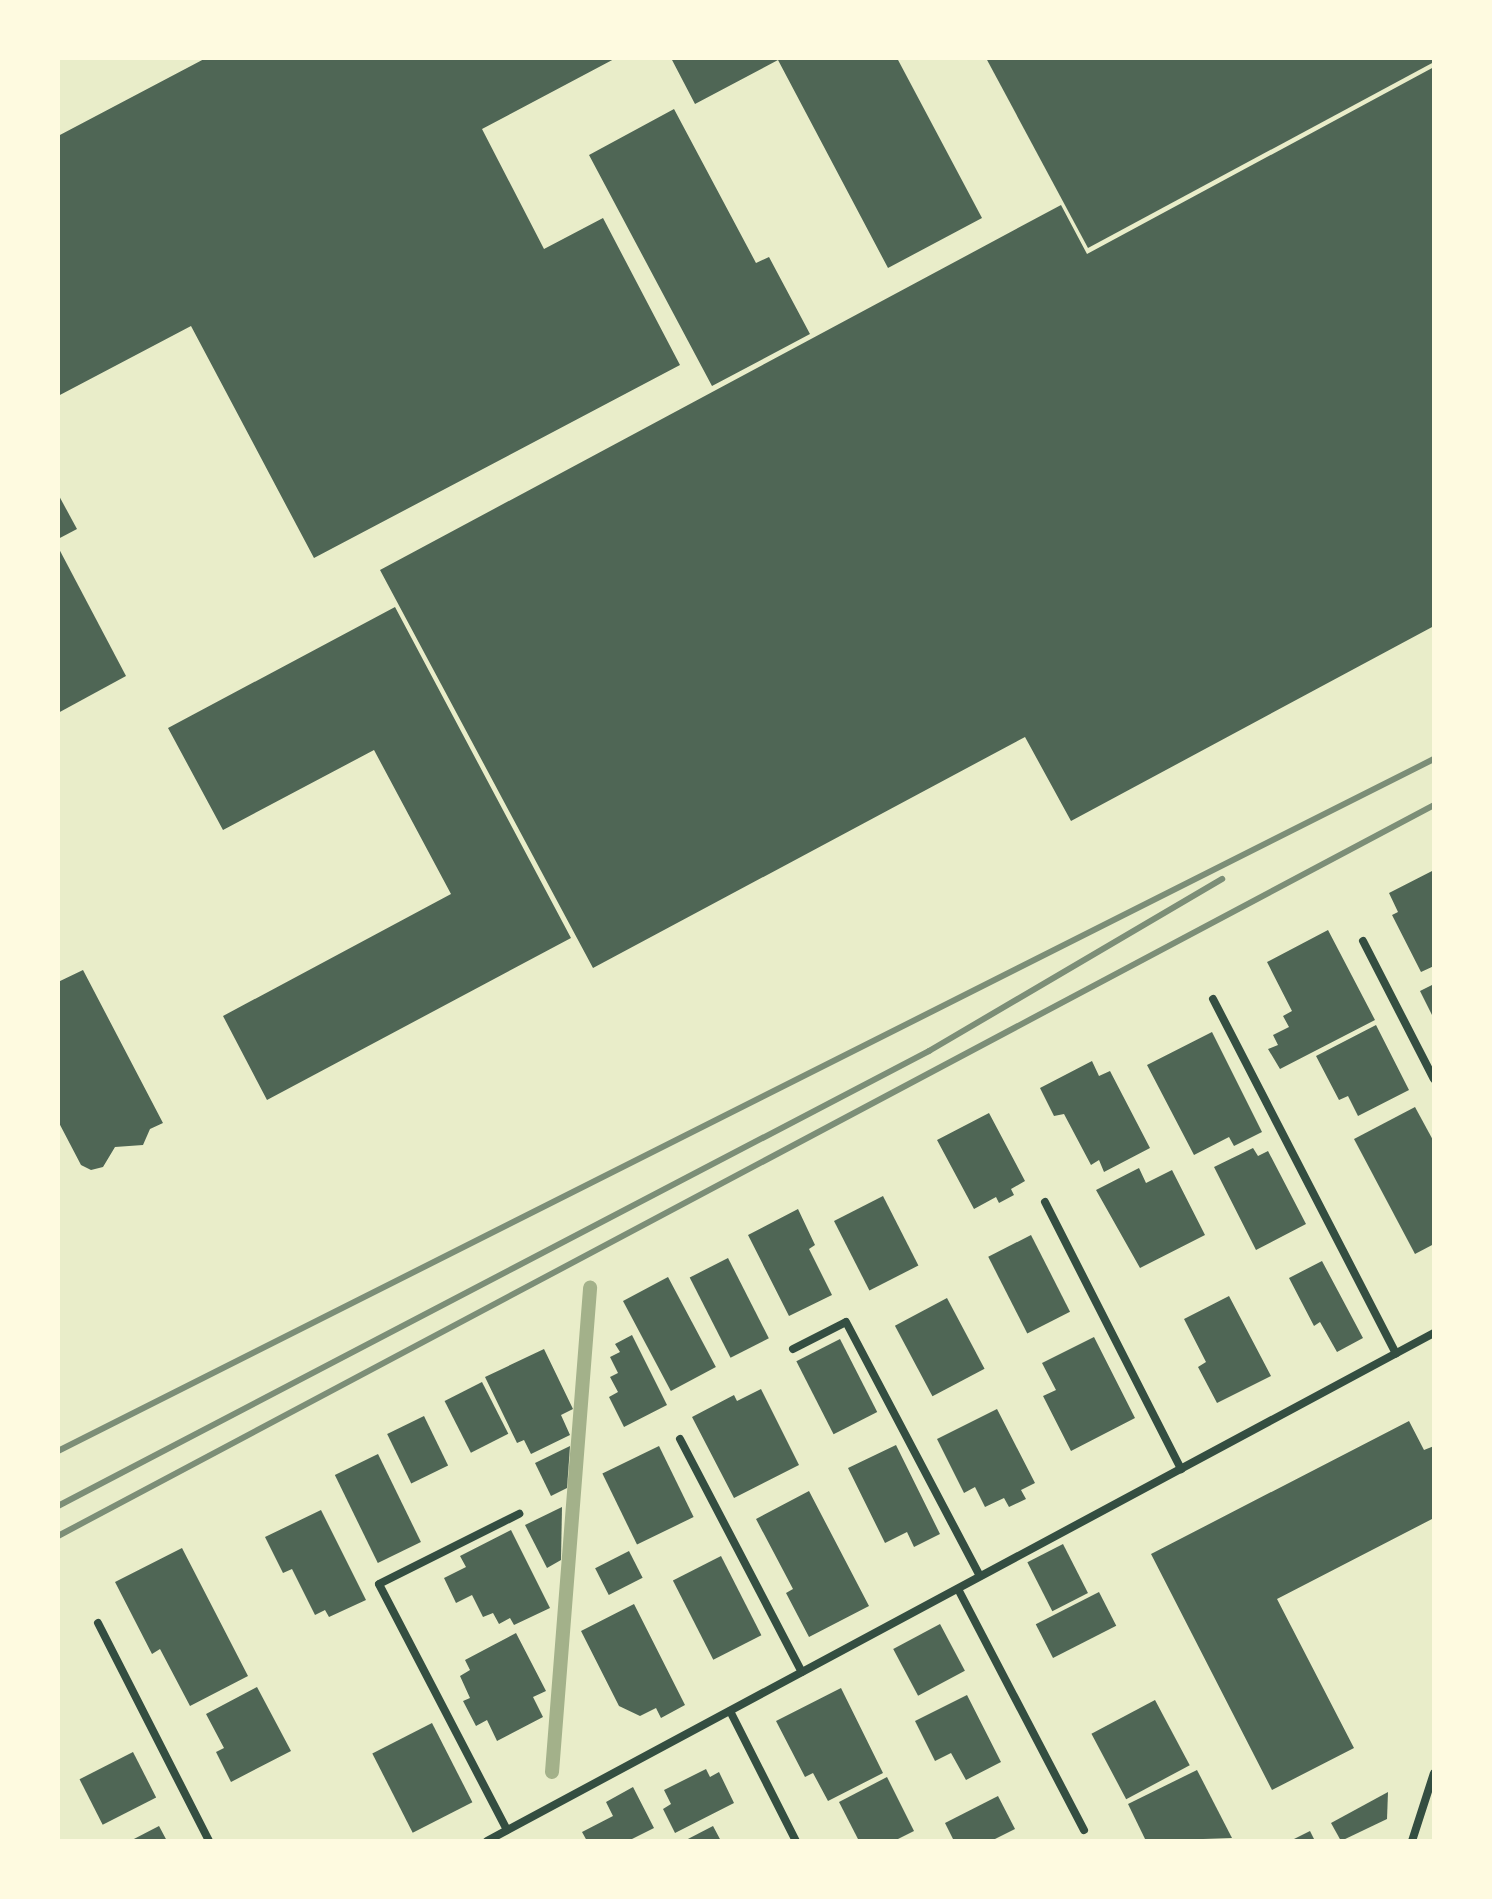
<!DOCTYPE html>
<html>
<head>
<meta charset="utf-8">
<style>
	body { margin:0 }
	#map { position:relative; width:1492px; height:1899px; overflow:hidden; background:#e9edc9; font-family:Rubik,sans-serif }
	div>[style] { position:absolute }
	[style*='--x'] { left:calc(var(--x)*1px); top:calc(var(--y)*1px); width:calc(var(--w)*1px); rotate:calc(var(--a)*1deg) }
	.stream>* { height:14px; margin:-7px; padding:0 7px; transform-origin:7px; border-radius:7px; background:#a3b18a }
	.building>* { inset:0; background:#4f6655; transform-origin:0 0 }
	.minor>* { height:8px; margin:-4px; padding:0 4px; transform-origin:4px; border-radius:4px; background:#344e41 }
	.rail>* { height:6px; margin:-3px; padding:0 3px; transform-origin:3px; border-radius:3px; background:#7c8e77 }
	span { translate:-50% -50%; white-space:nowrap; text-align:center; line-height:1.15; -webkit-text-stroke:6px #fefae0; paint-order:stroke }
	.frame { position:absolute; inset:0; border:60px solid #fefae0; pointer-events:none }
</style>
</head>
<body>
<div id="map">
	<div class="stream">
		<div style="--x:552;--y:1772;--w:486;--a:-85.5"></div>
	</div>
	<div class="building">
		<div style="clip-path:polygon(206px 58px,616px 58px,482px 129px,544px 249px,603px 218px,680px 365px,314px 558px,191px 326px,58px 396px,58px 136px)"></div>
		<div style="clip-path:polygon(671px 58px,897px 58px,982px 218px,888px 268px,778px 60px,695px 104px)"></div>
		<div style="clip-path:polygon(986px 58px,1434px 58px,1434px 62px,1088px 248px)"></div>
		<div style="clip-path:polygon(1434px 67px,1434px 626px,1071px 821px,1025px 737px,593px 968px,380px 570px,1061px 205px,1087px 254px)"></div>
		<div style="clip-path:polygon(674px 109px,756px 263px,769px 257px,810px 334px,712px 386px,589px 155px)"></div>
		<div style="clip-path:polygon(58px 494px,77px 529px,58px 539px)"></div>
		<div style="clip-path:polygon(58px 547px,126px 676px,58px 713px)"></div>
		<div style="clip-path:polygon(395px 607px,571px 938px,267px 1100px,223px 1016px,451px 894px,374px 750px,223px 830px,168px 728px)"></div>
		<div style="clip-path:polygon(1434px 870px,1434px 966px,1421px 972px,1392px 915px,1398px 912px,1389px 893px)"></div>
		<div style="clip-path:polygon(1328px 930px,1375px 1020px,1280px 1069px,1268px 1049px,1278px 1045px,1273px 1035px,1289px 1027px,1283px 1016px,1292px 1011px,1267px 962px)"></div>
		<div style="clip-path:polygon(83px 970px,163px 1123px,150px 1129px,143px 1145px,115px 1147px,103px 1167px,91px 1170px,81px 1165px,58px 1121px,58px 982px)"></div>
		<div style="clip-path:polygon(1434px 984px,1434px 1019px,1420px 991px)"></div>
		<div style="clip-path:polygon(1376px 1025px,1409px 1090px,1358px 1116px,1348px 1096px,1339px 1100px,1316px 1056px)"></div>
		<div style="clip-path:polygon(1212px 1032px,1262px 1132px,1234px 1146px,1229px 1137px,1194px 1155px,1147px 1065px)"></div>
		<div style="clip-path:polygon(1092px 1061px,1099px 1076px,1110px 1071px,1150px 1148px,1104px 1172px,1099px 1160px,1091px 1165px,1064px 1114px,1054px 1116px,1040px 1088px)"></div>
		<div style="clip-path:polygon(1415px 1107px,1434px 1142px,1434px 1244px,1415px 1254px,1354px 1139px)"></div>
		<div style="clip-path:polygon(989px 1113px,1025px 1181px,1011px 1189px,1014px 1195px,999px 1203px,996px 1197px,974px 1209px,937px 1140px)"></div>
		<div style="clip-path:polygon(1253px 1148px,1258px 1156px,1268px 1151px,1306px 1224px,1256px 1250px,1214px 1167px)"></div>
		<div style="clip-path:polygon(1139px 1168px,1146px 1183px,1172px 1170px,1205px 1235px,1140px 1268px,1096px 1190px)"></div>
		<div style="left:883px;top:1196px;width:78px;height:55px;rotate:63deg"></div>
		<div style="clip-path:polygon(798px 1209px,815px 1245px,809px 1249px,832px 1295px,789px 1316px,748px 1235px)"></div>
		<div style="left:1031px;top:1235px;width:86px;height:48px;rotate:63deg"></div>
		<div style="left:728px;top:1258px;width:90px;height:43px;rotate:63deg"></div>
		<div style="clip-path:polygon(1322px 1261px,1363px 1338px,1337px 1352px,1320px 1322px,1314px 1326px,1289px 1278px)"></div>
		<div style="left:668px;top:1277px;width:102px;height:51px;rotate:62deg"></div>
		<div style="clip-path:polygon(1229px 1296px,1271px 1376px,1217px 1403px,1198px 1367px,1206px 1362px,1184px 1319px)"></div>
		<div style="left:947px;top:1298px;width:80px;height:59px;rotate:62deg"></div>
		<div style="clip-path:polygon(632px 1335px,667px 1405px,624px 1427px,609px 1397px,618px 1392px,610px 1377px,618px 1373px,610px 1357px,620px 1352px,615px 1344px)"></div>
		<div style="clip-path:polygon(1094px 1337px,1135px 1418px,1071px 1451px,1043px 1396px,1056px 1390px,1042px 1363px)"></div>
		<div style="left:840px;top:1339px;width:82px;height:49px;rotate:63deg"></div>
		<div style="clip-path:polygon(544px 1349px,573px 1409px,561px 1415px,570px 1435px,531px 1454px,524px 1440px,517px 1443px,485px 1377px)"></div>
		<div style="left:482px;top:1382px;width:58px;height:42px;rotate:63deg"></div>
		<div style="clip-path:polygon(761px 1389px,799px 1465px,734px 1498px,692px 1417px,734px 1395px,737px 1401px)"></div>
		<div style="clip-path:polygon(997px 1409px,1035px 1483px,1021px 1490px,1026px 1499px,1009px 1507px,1004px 1498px,985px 1507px,975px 1487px,964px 1493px,937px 1439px)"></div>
		<div style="left:424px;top:1416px;width:55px;height:41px;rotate:64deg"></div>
		<div style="clip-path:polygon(1409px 1421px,1424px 1450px,1434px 1446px,1434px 1518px,1277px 1599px,1354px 1748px,1272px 1790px,1151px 1554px)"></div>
		<div style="clip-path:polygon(896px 1445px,940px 1534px,914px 1547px,907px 1532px,885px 1543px,848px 1468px)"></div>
		<div style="clip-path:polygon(570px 1446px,567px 1488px,551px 1496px,535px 1463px)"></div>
		<div style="left:659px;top:1446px;width:79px;height:63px;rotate:64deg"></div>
		<div style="left:378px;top:1454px;width:98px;height:48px;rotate:64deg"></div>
		<div style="clip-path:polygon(809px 1491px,869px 1606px,809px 1637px,786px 1593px,793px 1589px,756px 1519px)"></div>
		<div style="clip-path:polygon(562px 1507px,561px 1560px,547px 1568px,525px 1525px)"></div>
		<div style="clip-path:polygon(321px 1510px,366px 1600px,329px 1617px,325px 1610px,315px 1615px,292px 1569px,283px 1573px,265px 1537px)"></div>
		<div style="clip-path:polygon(511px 1530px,550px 1608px,514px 1625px,510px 1618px,499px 1624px,493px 1613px,483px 1617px,472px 1595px,456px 1603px,444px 1578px,466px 1567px,460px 1556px)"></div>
		<div style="left:1063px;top:1544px;width:55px;height:40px;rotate:63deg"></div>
		<div style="clip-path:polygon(182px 1548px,248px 1676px,190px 1706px,160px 1649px,152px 1654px,115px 1582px)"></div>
		<div style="left:629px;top:1551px;width:30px;height:38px;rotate:63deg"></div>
		<div style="left:721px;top:1556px;width:89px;height:54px;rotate:63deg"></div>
		<div style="left:1099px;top:1592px;width:38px;height:71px;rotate:63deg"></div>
		<div style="clip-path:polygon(634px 1604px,685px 1705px,661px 1718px,656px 1708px,640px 1716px,619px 1706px,581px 1631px)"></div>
		<div style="left:940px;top:1624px;width:53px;height:53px;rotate:62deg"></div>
		<div style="clip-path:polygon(516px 1633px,546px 1691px,533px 1697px,543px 1717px,497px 1741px,487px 1720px,476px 1726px,463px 1701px,470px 1698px,460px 1676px,470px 1670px,465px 1660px)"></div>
		<div style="clip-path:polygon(257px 1687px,291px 1751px,231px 1782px,216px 1752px,224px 1748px,206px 1714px)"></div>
		<div style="clip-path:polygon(841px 1688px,883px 1773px,828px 1801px,813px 1773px,805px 1777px,776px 1721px)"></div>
		<div style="clip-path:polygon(967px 1695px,1001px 1762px,966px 1780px,951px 1753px,935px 1761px,915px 1721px)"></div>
		<div style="left:1155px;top:1700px;width:74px;height:72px;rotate:62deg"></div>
		<div style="left:432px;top:1723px;width:89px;height:67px;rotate:63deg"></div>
		<div style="left:133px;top:1752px;width:51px;height:60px;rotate:63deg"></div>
		<div style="clip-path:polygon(706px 1769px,710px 1777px,719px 1772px,734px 1803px,675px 1833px,663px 1809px,671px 1804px,664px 1790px)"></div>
		<div style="clip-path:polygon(1197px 1770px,1232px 1838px,1146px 1841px,1128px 1804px)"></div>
		<div style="clip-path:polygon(887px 1777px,914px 1831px,894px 1841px,859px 1841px,839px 1802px)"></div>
		<div style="clip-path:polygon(633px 1787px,654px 1828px,628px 1841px,587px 1841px,582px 1832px,613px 1816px,606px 1802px)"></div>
		<div style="clip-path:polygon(1388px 1792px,1387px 1819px,1341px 1841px,1331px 1823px)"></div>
		<div style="clip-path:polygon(998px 1796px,1015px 1829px,991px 1841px,954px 1841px,945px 1823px)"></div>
		<div style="clip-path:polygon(159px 1826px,167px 1841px,130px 1841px)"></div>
		<div style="clip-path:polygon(713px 1826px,721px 1841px,684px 1841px)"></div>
		<div style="clip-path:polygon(1310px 1831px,1315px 1841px,1290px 1841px)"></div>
	</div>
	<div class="minor">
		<div style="--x:1363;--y:941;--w:155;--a:62.8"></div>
		<div style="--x:1213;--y:999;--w:399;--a:62.7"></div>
		<div style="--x:1045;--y:1202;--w:300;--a:63"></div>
		<div style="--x:793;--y:1349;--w:59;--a:-27"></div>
		<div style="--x:846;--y:1322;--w:287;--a:62.2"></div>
		<div style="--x:680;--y:1439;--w:263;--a:62.4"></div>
		<div style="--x:958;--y:1589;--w:272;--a:62.4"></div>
		<div style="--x:98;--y:1623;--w:245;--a:63"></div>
		<div style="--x:730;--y:1711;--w:146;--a:63.1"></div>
		<div style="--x:507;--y:1830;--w:277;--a:-117.5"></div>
		<div style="--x:379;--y:1584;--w:157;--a:-26.6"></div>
		<div style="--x:487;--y:1841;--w:1075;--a:-28.21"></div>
		<div style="--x:1412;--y:1841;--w:71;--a:-72.1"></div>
	</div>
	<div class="rail">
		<div style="--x:58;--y:1451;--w:1540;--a:-26.7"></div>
		<div style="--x:58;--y:1506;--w:983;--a:-27.58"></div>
		<div style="--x:929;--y:1051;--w:340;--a:-30.4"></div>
		<div style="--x:58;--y:1536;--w:1558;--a:-27.98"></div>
	</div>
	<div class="frame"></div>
</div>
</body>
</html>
